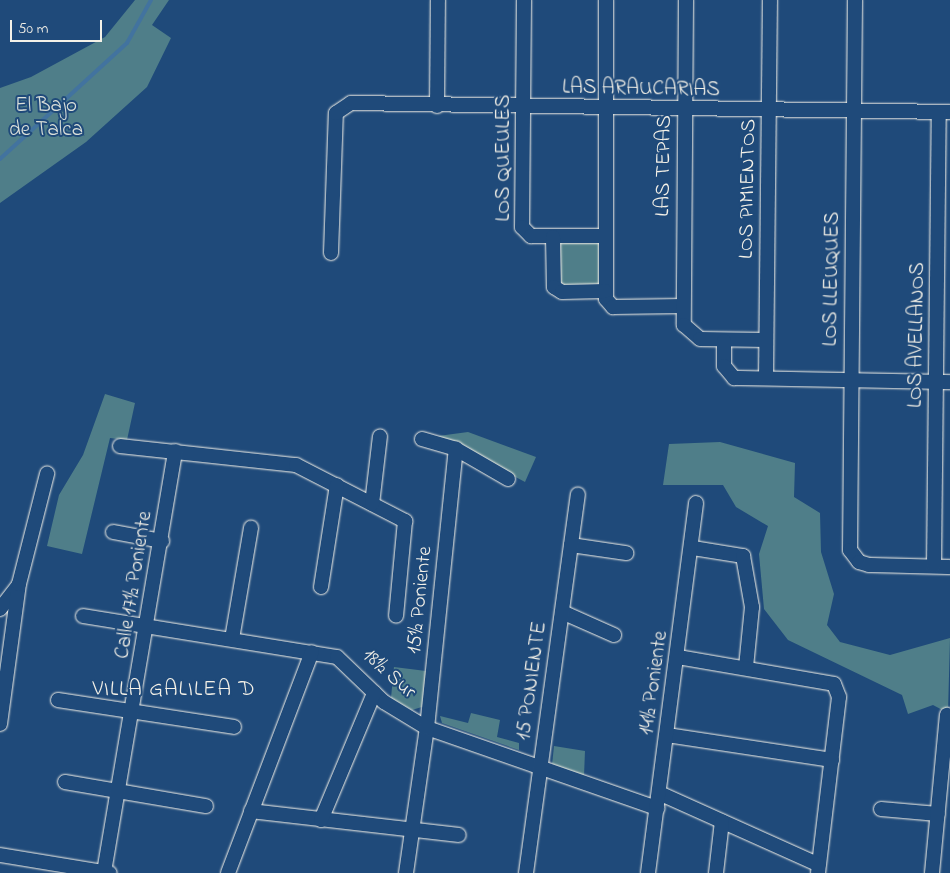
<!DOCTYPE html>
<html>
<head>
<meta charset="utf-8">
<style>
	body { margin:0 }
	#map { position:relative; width:950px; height:873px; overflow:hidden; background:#1f4a7a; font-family:"Indie Flower",sans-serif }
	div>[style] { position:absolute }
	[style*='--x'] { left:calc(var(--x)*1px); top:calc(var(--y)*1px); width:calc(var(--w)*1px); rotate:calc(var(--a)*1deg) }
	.green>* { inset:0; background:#4f7e89 }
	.stream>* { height:4px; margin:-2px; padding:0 2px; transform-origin:2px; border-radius:2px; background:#42739f }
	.roads { filter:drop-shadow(0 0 1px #f4f1e8) drop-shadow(0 0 1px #f4f1e8) }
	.street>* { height:14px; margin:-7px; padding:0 7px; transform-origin:7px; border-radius:7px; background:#1f4a7a }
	span { translate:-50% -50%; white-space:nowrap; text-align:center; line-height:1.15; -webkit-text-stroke:4px #1f4a7a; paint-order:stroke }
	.street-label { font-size:21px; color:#f4f1e8 }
	.park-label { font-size:21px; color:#dbe0da }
	.neighbourhood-label { font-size:22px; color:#f4f1e8; letter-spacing:1px }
	.scale { position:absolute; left:10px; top:20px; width:92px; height:22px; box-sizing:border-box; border:2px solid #f4f1e8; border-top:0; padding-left:6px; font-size:15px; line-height:18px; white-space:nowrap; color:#f4f1e8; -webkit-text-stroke:4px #1f4a7a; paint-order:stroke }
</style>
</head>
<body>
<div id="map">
	<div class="green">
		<div style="clip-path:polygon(135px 0,169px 0,152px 25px,171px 38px,147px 87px,86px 142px,0 203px,0 88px,31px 77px,105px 37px)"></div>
		<div style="clip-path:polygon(606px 236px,605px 291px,562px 292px,553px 237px)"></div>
		<div style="clip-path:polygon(105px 394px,135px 403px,127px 440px,110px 438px,82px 554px,47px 546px,59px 495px,83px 455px)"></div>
		<div style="clip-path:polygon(468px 432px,536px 457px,525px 482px,438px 436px)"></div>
		<div style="clip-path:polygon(720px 442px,795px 463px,794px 497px,820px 513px,821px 552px,834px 594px,827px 625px,840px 642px,890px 655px,950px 638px,948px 713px,933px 705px,908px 714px,902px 695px,788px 640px,764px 609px,759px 554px,768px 526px,736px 507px,723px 485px,663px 485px,669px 444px)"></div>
		<div style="clip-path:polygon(394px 667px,426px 671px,425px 706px,412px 710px,391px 698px)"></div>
		<div style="clip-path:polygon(471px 713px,500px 720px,497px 737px,519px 743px,519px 750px,442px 723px,440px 716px,468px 723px)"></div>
		<div style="clip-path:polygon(554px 746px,585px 751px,584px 776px,552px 765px)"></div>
	</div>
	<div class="stream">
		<div style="--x:0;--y:159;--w:172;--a:-42.4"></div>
		<div style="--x:127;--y:43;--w:49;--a:-60.8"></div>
	</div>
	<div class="roads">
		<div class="street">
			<div style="--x:524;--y:0;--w:227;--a:90.5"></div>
			<div style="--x:522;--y:227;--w:13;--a:45"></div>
			<div style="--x:531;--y:236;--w:75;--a:0"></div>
			<div style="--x:606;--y:0;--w:299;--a:90"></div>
			<div style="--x:606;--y:299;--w:11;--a:49"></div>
			<div style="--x:613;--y:307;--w:70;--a:-0.8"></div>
			<div style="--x:686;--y:0;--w:325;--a:90.4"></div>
			<div style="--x:684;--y:325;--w:21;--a:41"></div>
			<div style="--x:700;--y:339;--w:66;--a:0.9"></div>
			<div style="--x:855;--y:0;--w:550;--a:90.52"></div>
			<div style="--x:850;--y:550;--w:15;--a:53"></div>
			<div style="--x:859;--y:562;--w:10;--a:17"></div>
			<div style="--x:869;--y:565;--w:81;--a:1.4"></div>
			<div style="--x:437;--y:106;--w:106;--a:-89.5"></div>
			<div style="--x:553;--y:237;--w:50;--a:88.9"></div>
			<div style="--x:554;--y:287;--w:9;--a:32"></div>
			<div style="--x:562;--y:292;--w:43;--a:-1.3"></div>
			<div style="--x:331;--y:253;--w:140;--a:-88"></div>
			<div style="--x:336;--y:113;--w:18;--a:-34"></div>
			<div style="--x:351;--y:103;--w:599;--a:0.86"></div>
			<div style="--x:724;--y:341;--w:25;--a:90"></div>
			<div style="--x:724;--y:366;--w:16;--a:50"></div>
			<div style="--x:734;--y:378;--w:216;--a:1.1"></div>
			<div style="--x:766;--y:378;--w:378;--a:-89.4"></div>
			<div style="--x:422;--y:439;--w:35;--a:16"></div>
			<div style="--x:456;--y:449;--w:60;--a:30"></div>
			<div style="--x:120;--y:446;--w:177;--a:6.2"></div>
			<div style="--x:296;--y:465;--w:123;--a:27.2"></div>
			<div style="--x:405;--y:521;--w:95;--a:95.4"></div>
			<div style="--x:372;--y:504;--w:68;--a:-83.3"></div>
			<div style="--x:113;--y:532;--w:50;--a:10.4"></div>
			<div style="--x:571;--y:545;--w:56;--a:8.3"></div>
			<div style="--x:693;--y:548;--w:51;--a:9.1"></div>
			<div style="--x:743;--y:556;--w:52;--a:80"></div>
			<div style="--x:752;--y:607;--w:60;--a:95.7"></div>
			<div style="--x:934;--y:566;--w:452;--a:-89.4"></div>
			<div style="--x:321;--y:587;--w:103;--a:-81.1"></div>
			<div style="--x:0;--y:609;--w:29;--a:-52"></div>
			<div style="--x:562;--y:612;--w:57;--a:23.9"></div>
			<div style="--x:83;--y:616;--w:257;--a:9.2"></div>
			<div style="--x:337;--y:657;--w:65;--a:43.8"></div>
			<div style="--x:384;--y:702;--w:50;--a:31.2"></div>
			<div style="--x:427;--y:728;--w:244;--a:19.2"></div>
			<div style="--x:232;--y:639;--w:113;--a:-80.3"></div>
			<div style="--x:678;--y:657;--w:158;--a:9.8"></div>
			<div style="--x:834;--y:684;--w:14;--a:69"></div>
			<div style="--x:839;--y:697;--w:177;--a:96.8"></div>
			<div style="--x:58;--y:700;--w:178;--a:8.7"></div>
			<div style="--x:0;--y:724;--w:141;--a:-82.3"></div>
			<div style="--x:19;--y:584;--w:114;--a:-75.7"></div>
			<div style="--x:667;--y:735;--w:167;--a:8.6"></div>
			<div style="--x:65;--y:782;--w:143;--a:9.7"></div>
			<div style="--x:659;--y:793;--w:175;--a:24.2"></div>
			<div style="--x:881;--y:809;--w:57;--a:5"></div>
			<div style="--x:251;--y:811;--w:209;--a:6.6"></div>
			<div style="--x:321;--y:820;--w:138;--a:-67.3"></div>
			<div style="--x:0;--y:855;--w:111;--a:9.3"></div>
			<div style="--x:104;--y:872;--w:427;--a:-80.4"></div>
			<div style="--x:228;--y:873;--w:236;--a:-69.2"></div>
			<div style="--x:406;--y:873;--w:147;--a:-81.8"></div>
			<div style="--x:427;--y:728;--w:281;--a:-84.1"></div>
			<div style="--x:526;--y:873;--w:382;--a:-82.2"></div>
			<div style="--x:648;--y:873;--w:373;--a:-82.6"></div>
			<div style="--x:716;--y:873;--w:52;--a:-83.4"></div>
			<div style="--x:932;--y:873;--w:159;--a:-84.6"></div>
		</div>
	</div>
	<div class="street-label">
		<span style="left:641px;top:89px;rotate:1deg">LAS ARAUCARIAS</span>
		<span style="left:504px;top:158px;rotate:-90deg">LOS QUEULES</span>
		<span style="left:664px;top:166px;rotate:-89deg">LAS TEPAS</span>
		<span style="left:748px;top:189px;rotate:-89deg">LOS PIMIENTOS</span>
		<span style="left:832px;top:279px;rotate:-89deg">LOS LLEUQUES</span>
		<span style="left:917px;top:335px;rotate:-89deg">LOS AVELLANOS</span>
		<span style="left:134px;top:585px;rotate:-81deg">Calle 17½ Poniente</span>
		<span style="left:420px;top:600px;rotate:-84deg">15½ Poniente</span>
		<span style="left:389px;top:674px;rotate:42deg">18½ Sur</span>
		<span style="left:532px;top:681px;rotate:-82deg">15 PONIENTE</span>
		<span style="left:654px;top:683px;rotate:-82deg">14½ Poniente</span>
	</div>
	<div class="park-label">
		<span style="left:46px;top:118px">El Bajo<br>de Talca</span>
	</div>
	<div class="neighbourhood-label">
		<span style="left:174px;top:691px">VILLA GALILEA D</span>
	</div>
	<div class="scale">50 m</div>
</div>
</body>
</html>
